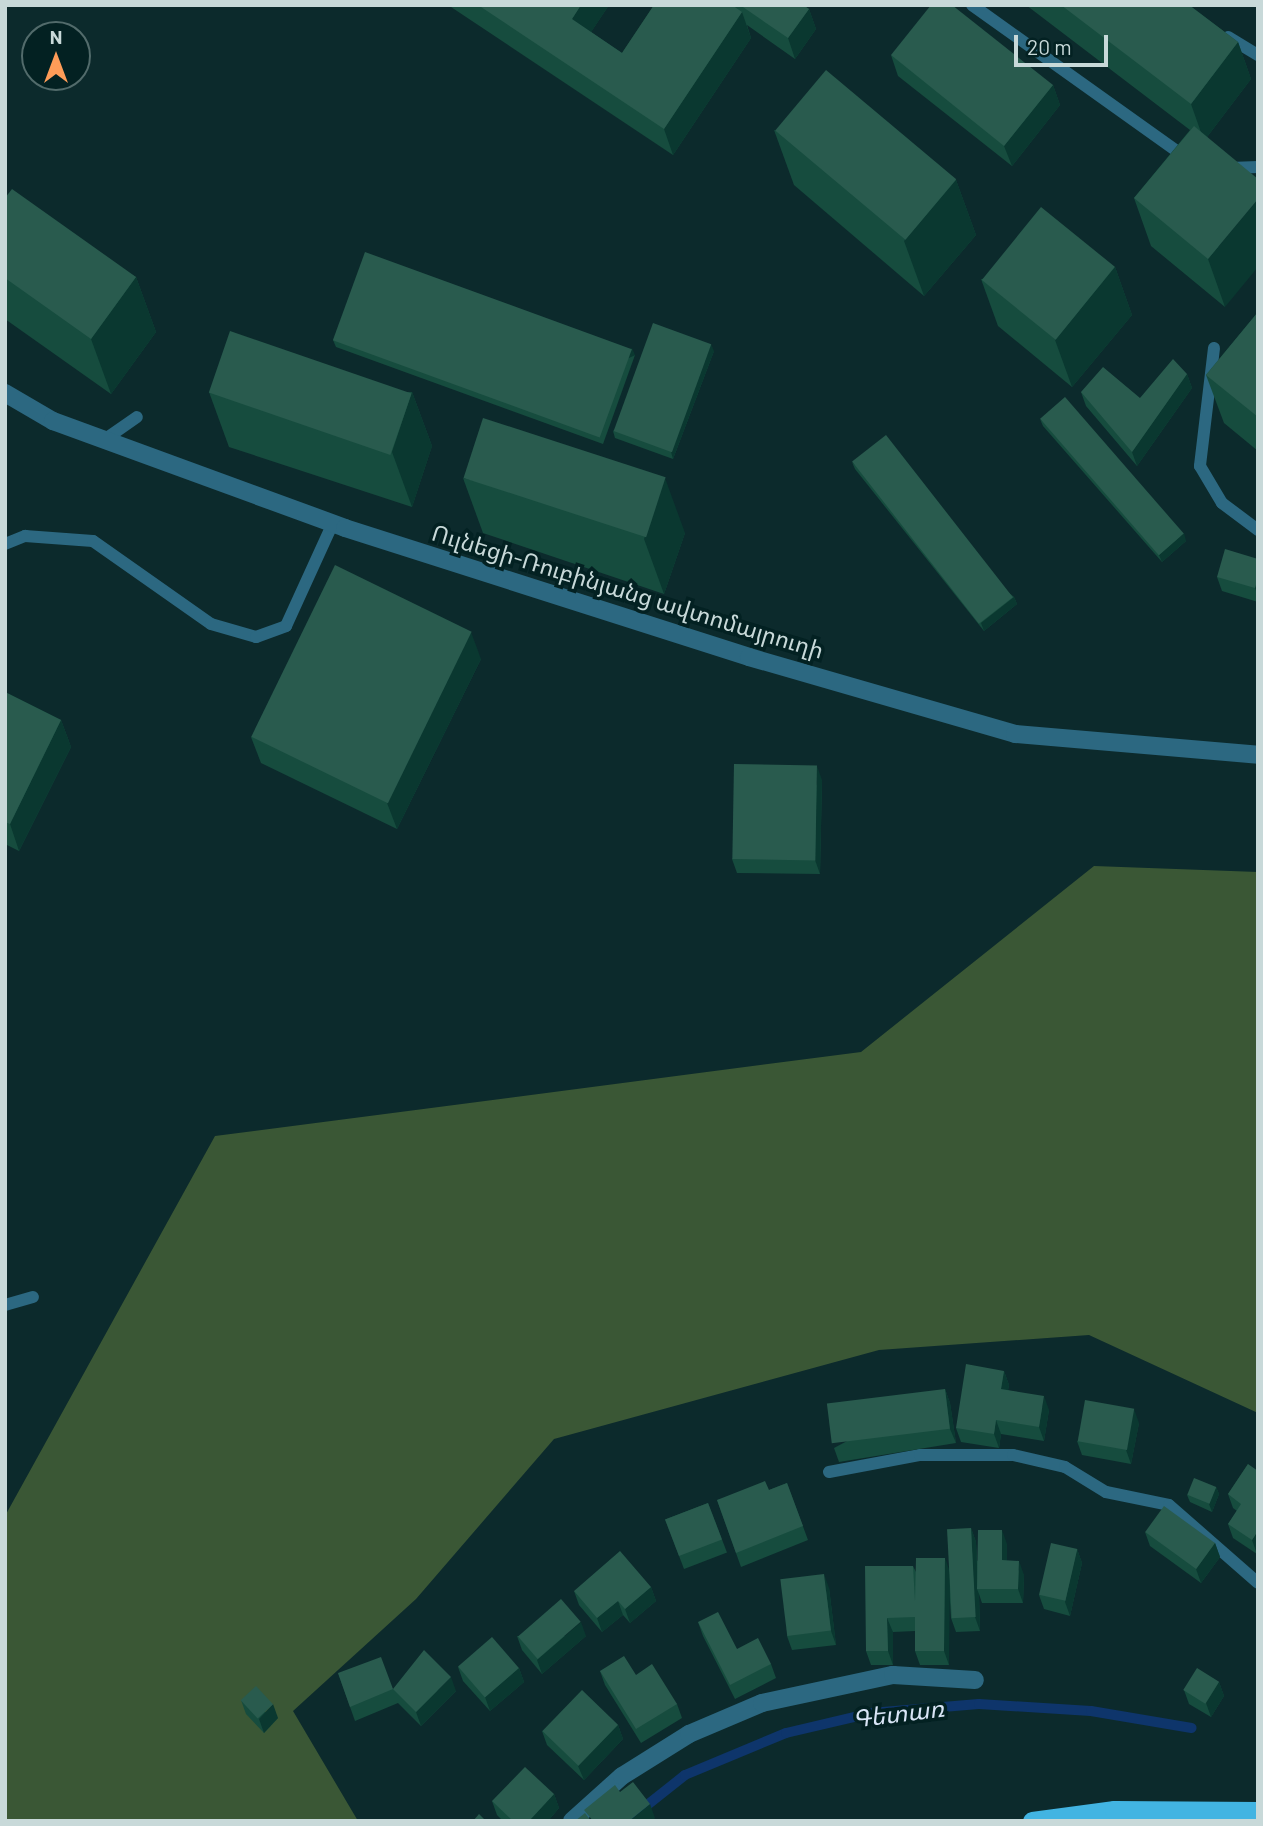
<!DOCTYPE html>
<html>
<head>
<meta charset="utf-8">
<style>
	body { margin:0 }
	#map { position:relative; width:1263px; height:1826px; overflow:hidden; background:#0c2a2c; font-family:Barlow,"Noto Sans Armenian",sans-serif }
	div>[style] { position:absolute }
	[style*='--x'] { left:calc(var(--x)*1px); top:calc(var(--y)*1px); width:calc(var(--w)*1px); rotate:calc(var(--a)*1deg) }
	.green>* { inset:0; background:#3a5735 }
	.stream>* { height:10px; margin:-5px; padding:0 5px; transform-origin:5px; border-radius:5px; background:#0e356b }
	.service>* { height:12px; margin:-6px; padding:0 6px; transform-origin:6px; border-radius:6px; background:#2c6881 }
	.minor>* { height:18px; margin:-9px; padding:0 9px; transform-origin:9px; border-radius:9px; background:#2c6881 }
	.tertiary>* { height:18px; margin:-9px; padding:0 9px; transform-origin:9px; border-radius:9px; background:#2c6881 }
	.trunk>* { height:19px; margin:-9.5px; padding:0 9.5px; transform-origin:9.5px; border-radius:9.5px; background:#42b4e2 }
	.wall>* { inset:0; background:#164c3e; transform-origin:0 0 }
	.shaded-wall>* { inset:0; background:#0a3830; transform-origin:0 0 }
	.building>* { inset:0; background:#295b4e; transform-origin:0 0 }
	span { translate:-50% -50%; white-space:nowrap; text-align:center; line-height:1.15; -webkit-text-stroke:7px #032122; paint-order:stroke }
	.street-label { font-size:23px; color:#c8d9d9 }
	.water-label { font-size:24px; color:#d9e5f6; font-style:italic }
	.frame { position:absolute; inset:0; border:7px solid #c8d9d9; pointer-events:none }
	.north { position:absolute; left:21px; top:21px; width:70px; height:70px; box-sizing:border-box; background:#032122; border:2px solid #526b6b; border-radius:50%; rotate:0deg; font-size:19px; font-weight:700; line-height:28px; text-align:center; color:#c8d9d9 }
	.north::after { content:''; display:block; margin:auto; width:24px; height:32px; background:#fe9c58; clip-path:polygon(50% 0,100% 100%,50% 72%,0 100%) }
	.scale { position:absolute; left:1014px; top:35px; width:94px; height:32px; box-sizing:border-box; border:4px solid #c8d9d9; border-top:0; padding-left:9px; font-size:21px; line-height:24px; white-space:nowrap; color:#c8d9d9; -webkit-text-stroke:5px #032122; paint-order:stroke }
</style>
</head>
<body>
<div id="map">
	<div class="green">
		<div style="clip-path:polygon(1094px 866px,1258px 872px,1258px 1413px,1089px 1335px,879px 1350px,554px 1439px,416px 1599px,293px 1711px,358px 1821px,5px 1821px,5px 1516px,215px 1136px,861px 1052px)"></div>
	</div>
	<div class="stream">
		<div style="--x:627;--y:1821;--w:74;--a:-38.4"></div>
		<div style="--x:685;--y:1775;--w:109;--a:-22.6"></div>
		<div style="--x:786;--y:1733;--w:87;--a:-13.2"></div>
		<div style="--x:871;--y:1713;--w:108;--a:-4.8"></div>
		<div style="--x:979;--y:1704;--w:112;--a:3.6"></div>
		<div style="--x:1091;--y:1711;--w:102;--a:9.6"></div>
	</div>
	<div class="service">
		<div style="--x:972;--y:5;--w:262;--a:35.5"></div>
		<div style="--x:1228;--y:37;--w:35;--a:31"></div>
		<div style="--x:1230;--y:168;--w:28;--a:-2"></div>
		<div style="--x:1214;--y:348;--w:119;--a:96.8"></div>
		<div style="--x:1200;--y:466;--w:43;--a:59.3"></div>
		<div style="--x:1222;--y:503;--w:45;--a:36.9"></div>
		<div style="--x:104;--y:440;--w:40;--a:-34.9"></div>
		<div style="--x:5;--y:544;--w:22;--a:-22"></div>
		<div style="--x:25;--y:536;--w:68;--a:4.2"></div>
		<div style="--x:93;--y:541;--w:144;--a:35.1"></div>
		<div style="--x:211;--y:624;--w:47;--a:16.1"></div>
		<div style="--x:256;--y:637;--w:32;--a:-20"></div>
		<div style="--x:286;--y:626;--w:113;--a:-65.5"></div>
		<div style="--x:5;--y:1305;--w:29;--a:-16"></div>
		<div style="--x:829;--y:1472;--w:93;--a:-10.6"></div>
		<div style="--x:920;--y:1455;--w:93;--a:0"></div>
		<div style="--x:1013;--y:1455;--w:53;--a:13"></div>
		<div style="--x:1065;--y:1467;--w:48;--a:31.4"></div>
		<div style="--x:1106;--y:1492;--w:64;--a:11.7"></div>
		<div style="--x:1169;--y:1505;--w:118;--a:41.2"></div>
	</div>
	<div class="minor">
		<div style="--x:572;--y:1821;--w:67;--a:-42"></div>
		<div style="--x:622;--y:1776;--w:79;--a:-32.1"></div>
		<div style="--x:689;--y:1734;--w:79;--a:-23"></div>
		<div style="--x:762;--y:1703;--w:134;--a:-12.1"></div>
		<div style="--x:893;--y:1675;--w:82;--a:3.5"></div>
	</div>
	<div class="tertiary">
		<div style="--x:5;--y:393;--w:56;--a:30.3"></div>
		<div style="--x:53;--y:421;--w:311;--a:20.1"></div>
		<div style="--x:345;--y:528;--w:424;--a:17.7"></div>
		<div style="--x:749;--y:657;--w:277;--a:16.1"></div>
		<div style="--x:1015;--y:734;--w:244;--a:4.9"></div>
	</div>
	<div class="trunk">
		<div style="--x:1032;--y:1821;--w:83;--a:-7.6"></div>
		<div style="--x:1114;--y:1810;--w:144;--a:0.4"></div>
	</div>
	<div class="wall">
		<div style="clip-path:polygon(448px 5px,609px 5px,591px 32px,622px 53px,654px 5px,803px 5px,809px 9px,816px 29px,795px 59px,747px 25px,751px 38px,673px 155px)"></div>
		<div style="clip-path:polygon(1026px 5px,1189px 5px,1238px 42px,1251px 79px,1207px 137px,1225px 307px,1151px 246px,1134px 198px,1190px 130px)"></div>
		<div style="clip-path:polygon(891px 55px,1053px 85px,1060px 105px,1012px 166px,898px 76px)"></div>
		<div style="clip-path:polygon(774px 130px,956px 180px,976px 235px,924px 296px,794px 185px)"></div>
		<div style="clip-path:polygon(5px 198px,136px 277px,156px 332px,111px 394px,5px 319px)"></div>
		<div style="clip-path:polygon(1115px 267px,1132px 315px,1072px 387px,998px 326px,981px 279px)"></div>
		<div style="clip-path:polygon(1258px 312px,1258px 451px,1224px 423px,1206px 375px)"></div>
		<div style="clip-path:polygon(333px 340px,635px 355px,603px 444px,336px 347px)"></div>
		<div style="clip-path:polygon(714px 351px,673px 459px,615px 438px,613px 431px)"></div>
		<div style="clip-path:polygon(1187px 374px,1192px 388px,1137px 466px,1086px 406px,1081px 392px,1140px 398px)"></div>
		<div style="clip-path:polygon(209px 392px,412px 392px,432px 446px,412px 507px,229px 447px)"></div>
		<div style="clip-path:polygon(1040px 419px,1186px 541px,1162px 562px,1043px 426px)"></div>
		<div style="clip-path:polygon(852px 462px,1014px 597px,1017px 604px,984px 631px,855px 469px)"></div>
		<div style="clip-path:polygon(463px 478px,685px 533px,664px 594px,483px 533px)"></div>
		<div style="clip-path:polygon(1258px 559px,1258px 602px,1222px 591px,1217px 577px)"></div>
		<div style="clip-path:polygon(481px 659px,397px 829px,261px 763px,251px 737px)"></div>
		<div style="clip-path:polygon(5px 692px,61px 720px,71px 747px,19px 851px,5px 844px)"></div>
		<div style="clip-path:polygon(822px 780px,820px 874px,737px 873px,732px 859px)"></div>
		<div style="clip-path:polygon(1004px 1371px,1009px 1385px,1008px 1390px,1049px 1410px,1044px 1441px,1001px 1434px,999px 1448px,961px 1442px,956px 1428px)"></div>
		<div style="clip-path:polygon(945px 1389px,950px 1403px,956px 1443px,839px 1462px,834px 1448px)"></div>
		<div style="clip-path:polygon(1139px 1423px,1131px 1464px,1082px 1455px,1077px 1441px)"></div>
		<div style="clip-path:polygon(1248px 1464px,1257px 1554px,1233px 1538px,1228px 1524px,1237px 1511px,1233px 1508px,1228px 1494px)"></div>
		<div style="clip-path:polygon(787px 1483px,808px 1540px,741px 1567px,717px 1500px,769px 1490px)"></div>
		<div style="clip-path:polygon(1216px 1487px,1219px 1494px,1212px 1512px,1190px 1502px,1187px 1495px)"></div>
		<div style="left:708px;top:1503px;width:53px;height:46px;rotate:69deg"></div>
		<div style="clip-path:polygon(971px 1528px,976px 1542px,977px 1561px,1007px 1544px,1007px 1561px,1024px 1575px,1023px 1603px,982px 1603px,979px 1594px,980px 1631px,956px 1632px,951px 1618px,949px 1586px,949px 1665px,920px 1665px,915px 1651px,915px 1631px,893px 1632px,893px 1665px,871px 1665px,866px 1651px,913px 1566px,916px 1572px,949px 1569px)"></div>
		<div style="clip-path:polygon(1145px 1532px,1215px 1543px,1220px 1557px,1201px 1583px,1150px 1546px)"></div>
		<div style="clip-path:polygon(1077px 1549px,1082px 1563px,1070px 1616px,1044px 1609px,1039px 1595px)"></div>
		<div style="clip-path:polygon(651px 1587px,656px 1601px,630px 1623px,623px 1615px,602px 1632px,579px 1605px,574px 1591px)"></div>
		<div style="clip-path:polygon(829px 1588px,836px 1645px,792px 1650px,787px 1636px)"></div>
		<div style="clip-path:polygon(698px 1622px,737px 1649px,771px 1664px,776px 1678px,735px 1699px,703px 1636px)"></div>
		<div style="clip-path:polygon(517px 1636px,586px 1636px,542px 1674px,522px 1650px)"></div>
		<div style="clip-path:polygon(458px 1667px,519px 1668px,524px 1682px,490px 1711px,463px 1681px)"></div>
		<div style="clip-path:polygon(600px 1671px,636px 1675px,677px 1704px,682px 1718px,641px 1743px,605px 1685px)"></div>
		<div style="clip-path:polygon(338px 1673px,393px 1689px,456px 1691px,421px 1726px,398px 1703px,355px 1721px)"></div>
		<div style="clip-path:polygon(1219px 1682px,1224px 1696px,1211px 1717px,1189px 1704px,1184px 1690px)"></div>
		<div style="clip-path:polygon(241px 1700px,278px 1718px,264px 1733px,246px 1714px)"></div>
		<div style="clip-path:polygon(618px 1725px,623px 1739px,584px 1780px,547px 1745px,542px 1731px)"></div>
		<div style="clip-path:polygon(554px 1794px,559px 1808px,548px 1821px,503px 1821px,497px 1815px,492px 1801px)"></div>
	</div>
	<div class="shaded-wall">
		<div style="clip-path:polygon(581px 5px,609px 5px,582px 46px,572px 19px)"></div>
		<div style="clip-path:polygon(809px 9px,816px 29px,795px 59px,788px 38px)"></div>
		<div style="clip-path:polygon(742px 12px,751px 38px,673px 155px,664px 129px)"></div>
		<div style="clip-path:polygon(1238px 42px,1251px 79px,1204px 141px,1191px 104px)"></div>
		<div style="clip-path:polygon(1053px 85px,1060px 105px,1012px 166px,1004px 146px)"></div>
		<div style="clip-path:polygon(956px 180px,976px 235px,924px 296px,904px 241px)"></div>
		<div style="clip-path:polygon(1258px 199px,1258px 267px,1225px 307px,1208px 259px)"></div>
		<div style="clip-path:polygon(1115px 267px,1132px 315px,1072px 387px,1055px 340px)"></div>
		<div style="clip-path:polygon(136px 277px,156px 332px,111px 394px,91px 339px)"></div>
		<div style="clip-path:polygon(711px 344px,714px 351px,673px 459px,671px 452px)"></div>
		<div style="left:632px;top:348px;width:8px;height:95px;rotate:67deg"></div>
		<div style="clip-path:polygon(1187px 374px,1192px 388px,1137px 466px,1132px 452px)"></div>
		<div style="clip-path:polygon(412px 392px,432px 446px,412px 507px,392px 452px)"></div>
		<div style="clip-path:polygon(665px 478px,685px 533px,664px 594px,644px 539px)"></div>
		<div style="clip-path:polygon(1184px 533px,1186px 541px,1162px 562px,1159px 555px)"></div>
		<div style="clip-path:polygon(1258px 578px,1258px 597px,1255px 588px)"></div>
		<div style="clip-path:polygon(1014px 597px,1017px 604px,984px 631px,981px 623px)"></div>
		<div style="clip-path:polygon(471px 632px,481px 659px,397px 829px,387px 803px)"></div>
		<div style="clip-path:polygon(61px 720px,71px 747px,19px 851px,10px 824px)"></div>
		<div style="clip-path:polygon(817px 766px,822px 780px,820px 874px,815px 860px)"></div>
		<div style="clip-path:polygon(1004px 1371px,1009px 1385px,1006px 1403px,1001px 1389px)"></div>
		<div style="clip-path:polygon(945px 1389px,950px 1403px,956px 1443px,950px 1429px)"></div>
		<div style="clip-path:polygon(1044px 1396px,1049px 1410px,1044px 1441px,1039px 1427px)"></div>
		<div style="clip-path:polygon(1134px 1409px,1139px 1423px,1131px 1464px,1126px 1450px)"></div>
		<div style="clip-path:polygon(996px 1420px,1001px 1434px,999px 1448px,994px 1434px)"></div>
		<div style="clip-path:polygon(1216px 1487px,1219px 1494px,1212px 1512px,1209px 1504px)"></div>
		<div style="clip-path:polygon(971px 1528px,976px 1542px,978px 1589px,977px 1589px,979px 1594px,980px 1631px,975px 1617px)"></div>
		<div style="clip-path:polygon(1002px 1530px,1007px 1544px,1007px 1574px,1002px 1560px)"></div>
		<div style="clip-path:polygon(1258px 1531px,1258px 1553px,1257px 1554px,1252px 1540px)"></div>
		<div style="clip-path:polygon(1215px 1543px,1220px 1557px,1201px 1583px,1196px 1569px)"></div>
		<div style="clip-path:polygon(1077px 1549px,1082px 1563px,1070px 1616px,1065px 1602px)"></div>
		<div style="clip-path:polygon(945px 1558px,950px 1572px,949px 1665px,944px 1651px)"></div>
		<div style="clip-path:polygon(1019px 1561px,1024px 1575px,1023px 1603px,1018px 1589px)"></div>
		<div style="clip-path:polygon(824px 1574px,829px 1588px,836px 1645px,831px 1631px)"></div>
		<div style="clip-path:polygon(651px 1587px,656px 1601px,630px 1623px,625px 1609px)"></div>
		<div style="clip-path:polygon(618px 1601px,623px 1615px,602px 1632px,597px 1618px)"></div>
		<div style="clip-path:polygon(887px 1618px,893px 1632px,893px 1665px,888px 1651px)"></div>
		<div style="clip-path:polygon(581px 1622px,586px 1636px,542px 1674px,537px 1660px)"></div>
		<div style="clip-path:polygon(519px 1668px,524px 1682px,490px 1711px,485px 1697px)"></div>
		<div style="clip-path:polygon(451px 1677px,456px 1691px,421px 1726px,416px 1712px)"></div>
		<div style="clip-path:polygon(1219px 1682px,1224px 1696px,1211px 1717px,1206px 1703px)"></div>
		<div style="clip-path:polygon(273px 1704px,278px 1718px,264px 1733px,259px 1719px)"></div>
		<div style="clip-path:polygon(618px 1725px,623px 1739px,584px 1780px,578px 1766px)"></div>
		<div style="clip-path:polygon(554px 1794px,559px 1808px,548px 1821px,529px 1821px)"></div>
		<div style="clip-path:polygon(650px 1804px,655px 1818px,652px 1821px,629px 1821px)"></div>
	</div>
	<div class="building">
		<div style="clip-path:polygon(478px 5px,581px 5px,572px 19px,622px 53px,654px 5px,732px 5px,742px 12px,664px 129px)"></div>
		<div style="clip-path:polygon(740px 5px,803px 5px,809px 9px,788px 38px)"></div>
		<div style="clip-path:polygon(931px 5px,952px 5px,1053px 85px,1004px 146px,891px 55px)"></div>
		<div style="clip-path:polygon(1061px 5px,1189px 5px,1238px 42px,1191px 104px)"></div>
		<div style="left:826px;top:70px;width:170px;height:79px;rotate:40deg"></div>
		<div style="clip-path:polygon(1194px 126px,1258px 179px,1258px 199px,1208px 259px,1134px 198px)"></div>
		<div style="clip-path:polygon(12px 189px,136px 277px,91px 339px,5px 278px,5px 198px)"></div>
		<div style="left:1041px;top:207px;width:95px;height:94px;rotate:39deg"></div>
		<div style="left:365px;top:252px;width:284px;height:94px;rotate:20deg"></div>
		<div style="clip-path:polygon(1258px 312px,1258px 417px,1206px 375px)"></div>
		<div style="left:653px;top:323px;width:62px;height:115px;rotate:20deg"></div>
		<div style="left:230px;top:331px;width:192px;height:65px;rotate:19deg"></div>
		<div style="clip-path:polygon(1173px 359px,1187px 374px,1132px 452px,1081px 392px,1103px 367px,1140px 398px)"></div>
		<div style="left:1065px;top:397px;width:181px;height:33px;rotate:49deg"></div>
		<div style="left:483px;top:418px;width:192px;height:63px;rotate:18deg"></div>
		<div style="left:886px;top:435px;width:206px;height:43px;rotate:52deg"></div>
		<div style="clip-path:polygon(1225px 549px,1258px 559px,1258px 578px,1255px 588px,1217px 577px)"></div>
		<div style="left:335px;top:565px;width:152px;height:191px;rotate:26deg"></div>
		<div style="clip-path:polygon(5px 692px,61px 720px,10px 824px,5px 822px)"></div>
		<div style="left:734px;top:764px;width:83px;height:95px;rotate:1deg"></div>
		<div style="clip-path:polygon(966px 1364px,1004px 1371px,1001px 1389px,1044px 1396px,1039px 1427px,996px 1420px,994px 1434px,956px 1428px)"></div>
		<div style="left:945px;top:1389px;width:40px;height:119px;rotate:83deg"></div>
		<div style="left:1085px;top:1400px;width:50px;height:42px;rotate:10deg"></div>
		<div style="clip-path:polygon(1248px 1464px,1258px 1471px,1258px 1531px,1252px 1540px,1228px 1524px,1241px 1504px,1228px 1494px)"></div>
		<div style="left:1194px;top:1478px;width:24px;height:18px;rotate:22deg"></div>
		<div style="clip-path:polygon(765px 1481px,769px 1490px,787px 1483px,803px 1526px,736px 1553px,717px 1500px)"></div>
		<div style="left:708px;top:1503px;width:39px;height:46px;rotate:69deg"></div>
		<div style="left:1164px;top:1506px;width:63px;height:32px;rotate:36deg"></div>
		<div style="left:971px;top:1528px;width:89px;height:24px;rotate:87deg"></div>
		<div style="clip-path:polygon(978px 1530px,1002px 1530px,1002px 1560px,1019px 1561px,1018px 1589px,977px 1589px)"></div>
		<div style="left:1051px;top:1543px;width:27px;height:53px;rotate:13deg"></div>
		<div style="clip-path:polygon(620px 1551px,651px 1587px,625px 1609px,618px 1601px,597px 1618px,574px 1591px)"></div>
		<div style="clip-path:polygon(916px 1558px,945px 1558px,944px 1651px,915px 1651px,915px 1617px,887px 1618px,888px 1651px,866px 1651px,865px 1566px,913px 1566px,915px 1601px)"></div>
		<div style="left:824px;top:1574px;width:57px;height:44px;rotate:83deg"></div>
		<div style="left:561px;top:1599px;width:30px;height:57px;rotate:49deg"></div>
		<div style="clip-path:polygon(718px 1612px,737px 1649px,758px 1638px,771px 1664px,730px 1685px,698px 1622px)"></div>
		<div style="left:492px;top:1637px;width:41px;height:45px;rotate:49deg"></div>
		<div style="clip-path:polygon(424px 1650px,451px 1677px,416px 1712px,393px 1689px,350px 1707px,338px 1673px,381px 1657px,393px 1689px)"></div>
		<div style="clip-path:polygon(624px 1656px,636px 1675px,652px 1664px,677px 1704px,636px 1729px,600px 1671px)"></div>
		<div style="left:1197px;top:1668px;width:26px;height:26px;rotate:32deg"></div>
		<div style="left:256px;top:1686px;width:25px;height:21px;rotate:47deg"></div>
		<div style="left:582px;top:1690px;width:50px;height:57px;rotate:44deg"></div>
		<div style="clip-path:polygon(525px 1767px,554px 1794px,529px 1821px,513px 1821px,492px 1801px)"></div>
		<div style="clip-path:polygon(633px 1782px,650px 1804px,629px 1821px,593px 1821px,584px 1810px,615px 1785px,620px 1792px)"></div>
		<div style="clip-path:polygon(585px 1813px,591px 1821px,575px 1821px)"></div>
		<div style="clip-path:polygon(479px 1814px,486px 1821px,473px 1821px)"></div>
	</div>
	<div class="street-label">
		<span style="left:628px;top:591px;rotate:17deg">Ուլնեցի-Ռուբինյանց ավտոմայրուղի</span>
	</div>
	<div class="water-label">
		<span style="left:898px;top:1713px;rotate:-7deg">Գետառ</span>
	</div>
	<div class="frame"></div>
	<div class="north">N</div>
	<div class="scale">20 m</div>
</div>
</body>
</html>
